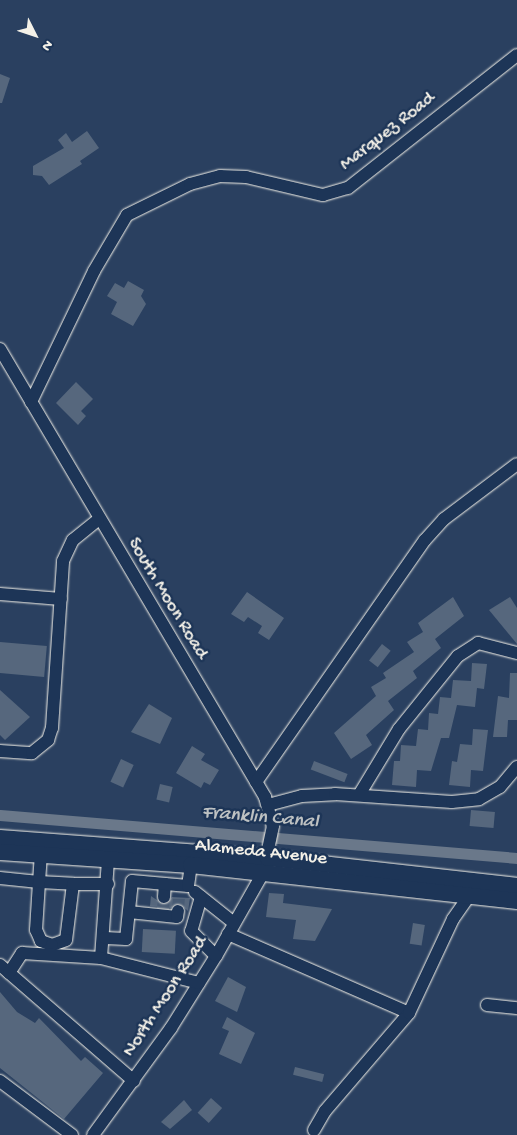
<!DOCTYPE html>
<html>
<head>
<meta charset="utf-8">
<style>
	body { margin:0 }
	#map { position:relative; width:517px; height:1135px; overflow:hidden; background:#2a4060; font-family:"Gochi Hand",sans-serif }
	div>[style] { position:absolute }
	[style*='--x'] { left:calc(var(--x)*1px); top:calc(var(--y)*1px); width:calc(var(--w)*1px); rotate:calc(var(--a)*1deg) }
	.canal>* { height:11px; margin:-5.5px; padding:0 5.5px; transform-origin:5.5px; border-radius:5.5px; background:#6a788a }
	.building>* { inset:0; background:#56677d; transform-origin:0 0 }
	.minor-tunnel>* { height:12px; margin-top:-6px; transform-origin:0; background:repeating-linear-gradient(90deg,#485b74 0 12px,transparent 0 18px) }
	.roads { filter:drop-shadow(0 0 1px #f4f1e8) drop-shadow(0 0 1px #f4f1e8) }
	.minor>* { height:12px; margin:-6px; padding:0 6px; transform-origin:6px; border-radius:6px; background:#1d3557 }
	.major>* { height:16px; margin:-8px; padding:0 8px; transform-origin:8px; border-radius:8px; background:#1d3557 }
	span { translate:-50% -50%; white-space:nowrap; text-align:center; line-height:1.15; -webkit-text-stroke:5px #1d3557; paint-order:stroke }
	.street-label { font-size:19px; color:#f4f1e8 }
	.water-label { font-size:20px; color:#bdc1c2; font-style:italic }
	.north { position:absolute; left:10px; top:10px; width:50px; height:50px; -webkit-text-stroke:4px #1d3557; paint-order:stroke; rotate:131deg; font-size:14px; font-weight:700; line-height:20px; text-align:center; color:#f4f1e8 }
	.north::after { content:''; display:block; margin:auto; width:18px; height:22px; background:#f4f1e8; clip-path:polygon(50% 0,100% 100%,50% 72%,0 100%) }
</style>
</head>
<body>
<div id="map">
	<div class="canal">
		<div style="--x:0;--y:815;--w:519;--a:4.75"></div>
	</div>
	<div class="building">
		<div style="clip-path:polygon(0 74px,10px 78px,2px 103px,0 103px)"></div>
		<div style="clip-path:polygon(87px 131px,99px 148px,80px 161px,82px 164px,49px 185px,42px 176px,33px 175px,33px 166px,64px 148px,58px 140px,66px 133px,72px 142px)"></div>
		<div style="clip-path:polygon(128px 281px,144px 290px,141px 296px,146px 304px,133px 326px,111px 314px,117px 302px,107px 296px,115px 283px,124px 288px)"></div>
		<div style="clip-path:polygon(76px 382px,93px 399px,81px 411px,86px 416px,78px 425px,56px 403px)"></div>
		<div style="clip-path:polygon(247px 592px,284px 618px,269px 640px,258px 633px,262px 626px,248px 617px,244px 622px,231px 614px)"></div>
		<div style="clip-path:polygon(453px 597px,464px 616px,435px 639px,441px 648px,413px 671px,417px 678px,388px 701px,394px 710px,366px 735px,372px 745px,351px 759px,334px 733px,376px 696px,371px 687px,386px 678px,383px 673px,414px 652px,407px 642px,423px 632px,418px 623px)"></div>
		<div style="clip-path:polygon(510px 597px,517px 608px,517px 644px,489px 610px)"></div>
		<div style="left:0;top:642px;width:47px;height:31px;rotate:5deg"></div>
		<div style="left:382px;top:644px;width:11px;height:21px;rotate:38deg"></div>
		<div style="clip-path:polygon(472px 663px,487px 664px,484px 689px,477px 688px,475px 707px,457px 705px,449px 738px,441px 738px,431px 771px,417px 770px,416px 787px,392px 785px,394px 761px,400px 761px,401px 745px,416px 746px,418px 729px,428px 730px,429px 713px,438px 714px,440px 697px,451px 698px,453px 680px,471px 681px)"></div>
		<div style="clip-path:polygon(510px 673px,517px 673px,517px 720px,508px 720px,507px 737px,493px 737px,498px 696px,509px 698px)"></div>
		<div style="clip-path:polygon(0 690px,30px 717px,5px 740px,0 735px)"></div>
		<div style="clip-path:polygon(149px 704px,172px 718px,160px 744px,131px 732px)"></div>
		<div style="clip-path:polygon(473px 729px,488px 730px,483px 771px,471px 770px,470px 787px,449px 785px,452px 761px,457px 762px,460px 744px,472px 745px)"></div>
		<div style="clip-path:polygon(192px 746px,205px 754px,201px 760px,219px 770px,210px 785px,204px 782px,201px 788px,176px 773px)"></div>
		<div style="left:121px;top:759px;width:14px;height:25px;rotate:25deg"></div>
		<div style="left:314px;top:761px;width:36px;height:9px;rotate:21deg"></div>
		<div style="left:160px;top:784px;width:13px;height:16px;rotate:13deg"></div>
		<div style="left:471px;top:810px;width:24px;height:16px;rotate:5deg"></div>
		<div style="clip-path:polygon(269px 893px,284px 894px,283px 903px,332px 909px,315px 941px,293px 939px,296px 920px,266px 917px)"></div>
		<div style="clip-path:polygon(151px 896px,164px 905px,172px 897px,190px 898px,188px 911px,179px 903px,171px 908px,150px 906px)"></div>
		<div style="left:413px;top:923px;width:12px;height:21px;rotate:9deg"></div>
		<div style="left:143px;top:929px;width:33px;height:23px;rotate:3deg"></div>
		<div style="clip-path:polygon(228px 977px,246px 987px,237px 1012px,215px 1001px)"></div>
		<div style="clip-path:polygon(0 992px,17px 1012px,35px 1023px,39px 1018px,81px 1061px,85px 1057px,103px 1073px,64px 1119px,0 1068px)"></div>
		<div style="clip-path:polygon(227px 1017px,255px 1033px,241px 1064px,219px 1054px,229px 1031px,222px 1028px)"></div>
		<div style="left:295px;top:1067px;width:30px;height:8px;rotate:14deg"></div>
		<div style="left:211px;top:1098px;width:15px;height:20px;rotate:42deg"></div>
		<div style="clip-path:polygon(184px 1100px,192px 1110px,170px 1129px,161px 1122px)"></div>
	</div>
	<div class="minor-tunnel">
		<div style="--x:163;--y:910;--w:13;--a:-86"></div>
		<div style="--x:178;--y:911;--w:14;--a:-86"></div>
	</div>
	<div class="roads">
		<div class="minor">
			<div style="--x:0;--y:349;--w:521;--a:59.39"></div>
			<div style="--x:265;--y:797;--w:30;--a:75"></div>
			<div style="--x:273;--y:826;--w:48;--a:102"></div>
			<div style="--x:263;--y:873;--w:95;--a:119.5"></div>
			<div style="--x:216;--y:956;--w:85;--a:122"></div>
			<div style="--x:171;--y:1028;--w:132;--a:126.1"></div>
			<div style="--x:31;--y:402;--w:145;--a:-64.3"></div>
			<div style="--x:94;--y:271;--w:65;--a:-59.5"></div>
			<div style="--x:127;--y:215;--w:70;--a:-26.2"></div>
			<div style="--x:190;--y:184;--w:31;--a:-15"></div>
			<div style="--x:220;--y:176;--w:26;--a:2"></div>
			<div style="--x:246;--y:177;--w:79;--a:13.2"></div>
			<div style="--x:323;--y:195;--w:26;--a:-16"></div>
			<div style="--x:348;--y:188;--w:215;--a:-38.2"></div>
			<div style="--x:0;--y:594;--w:61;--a:4.7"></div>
			<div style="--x:0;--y:751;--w:32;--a:4"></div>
			<div style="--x:32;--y:753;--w:21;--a:-39"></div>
			<div style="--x:48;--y:740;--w:13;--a:-72"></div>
			<div style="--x:52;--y:728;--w:167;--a:-86.2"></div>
			<div style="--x:63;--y:561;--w:23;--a:-65"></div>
			<div style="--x:73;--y:540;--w:32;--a:-39"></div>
			<div style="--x:256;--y:782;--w:295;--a:-55.1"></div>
			<div style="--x:425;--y:540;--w:28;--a:-48"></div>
			<div style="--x:444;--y:519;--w:91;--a:-37"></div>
			<div style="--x:359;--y:795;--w:77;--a:-58.8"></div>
			<div style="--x:399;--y:729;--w:94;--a:-51.1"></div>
			<div style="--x:458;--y:656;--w:24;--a:-33"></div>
			<div style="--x:478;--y:643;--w:40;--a:14.4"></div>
			<div style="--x:268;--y:805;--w:35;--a:-15"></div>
			<div style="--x:302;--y:796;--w:33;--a:-3"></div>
			<div style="--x:335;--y:794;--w:117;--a:3.9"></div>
			<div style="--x:452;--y:802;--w:27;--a:-6"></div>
			<div style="--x:479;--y:799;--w:24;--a:-30"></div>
			<div style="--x:500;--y:787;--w:26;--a:-50"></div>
			<div style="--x:108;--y:860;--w:98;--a:94.1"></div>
			<div style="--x:101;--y:958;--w:101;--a:14.3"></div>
			<div style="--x:0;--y:878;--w:39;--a:6"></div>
			<div style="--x:39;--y:882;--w:34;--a:3"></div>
			<div style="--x:73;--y:884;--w:56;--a:97.1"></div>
			<div style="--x:66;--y:940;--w:15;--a:160"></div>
			<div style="--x:52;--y:945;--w:12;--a:-160"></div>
			<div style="--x:41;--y:941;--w:12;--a:-114"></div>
			<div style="--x:36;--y:930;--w:48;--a:-86.4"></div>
			<div style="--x:39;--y:882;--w:27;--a:-86"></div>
			<div style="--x:73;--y:884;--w:35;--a:0"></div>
			<div style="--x:195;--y:892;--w:50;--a:38.5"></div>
			<div style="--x:164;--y:897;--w:13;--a:-86"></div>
			<div style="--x:201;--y:897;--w:35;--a:106"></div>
			<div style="--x:191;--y:931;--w:35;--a:45"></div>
			<div style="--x:129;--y:912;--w:48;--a:5.9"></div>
			<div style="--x:177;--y:917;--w:6;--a:-81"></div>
			<div style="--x:228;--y:934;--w:197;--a:23.6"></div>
			<div style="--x:105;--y:938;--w:21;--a:3"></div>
			<div style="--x:126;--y:939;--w:58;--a:-84.1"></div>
			<div style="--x:132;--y:881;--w:56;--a:5.1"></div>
			<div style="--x:188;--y:886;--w:21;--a:-82"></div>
			<div style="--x:0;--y:965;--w:177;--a:40.9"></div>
			<div style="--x:9;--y:973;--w:24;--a:-57"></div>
			<div style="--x:22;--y:953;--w:79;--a:3.6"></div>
			<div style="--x:487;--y:1005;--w:30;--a:6"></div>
			<div style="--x:0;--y:1081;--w:90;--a:36.9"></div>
			<div style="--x:314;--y:1130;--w:22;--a:-60"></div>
			<div style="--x:325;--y:1111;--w:129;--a:-49.4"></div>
			<div style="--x:409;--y:1013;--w:104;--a:-64.9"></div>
			<div style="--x:453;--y:919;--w:28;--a:-55"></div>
		</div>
		<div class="major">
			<div style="--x:0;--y:838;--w:269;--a:4.3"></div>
			<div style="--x:268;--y:858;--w:251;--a:6.4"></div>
			<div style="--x:0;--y:852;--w:191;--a:3.9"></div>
			<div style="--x:191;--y:865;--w:328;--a:6.3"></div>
		</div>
	</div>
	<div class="street-label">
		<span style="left:388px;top:132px;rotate:-38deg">Marquez Road</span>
		<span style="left:167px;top:599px;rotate:59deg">South Moon Road</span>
		<span style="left:261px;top:853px;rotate:6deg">Alameda Avenue</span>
		<span style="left:166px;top:997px;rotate:-57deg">North Moon Road</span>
	</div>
	<div class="water-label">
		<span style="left:260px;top:818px;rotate:5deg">Franklin Canal</span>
	</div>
	<div class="north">N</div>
</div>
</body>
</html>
